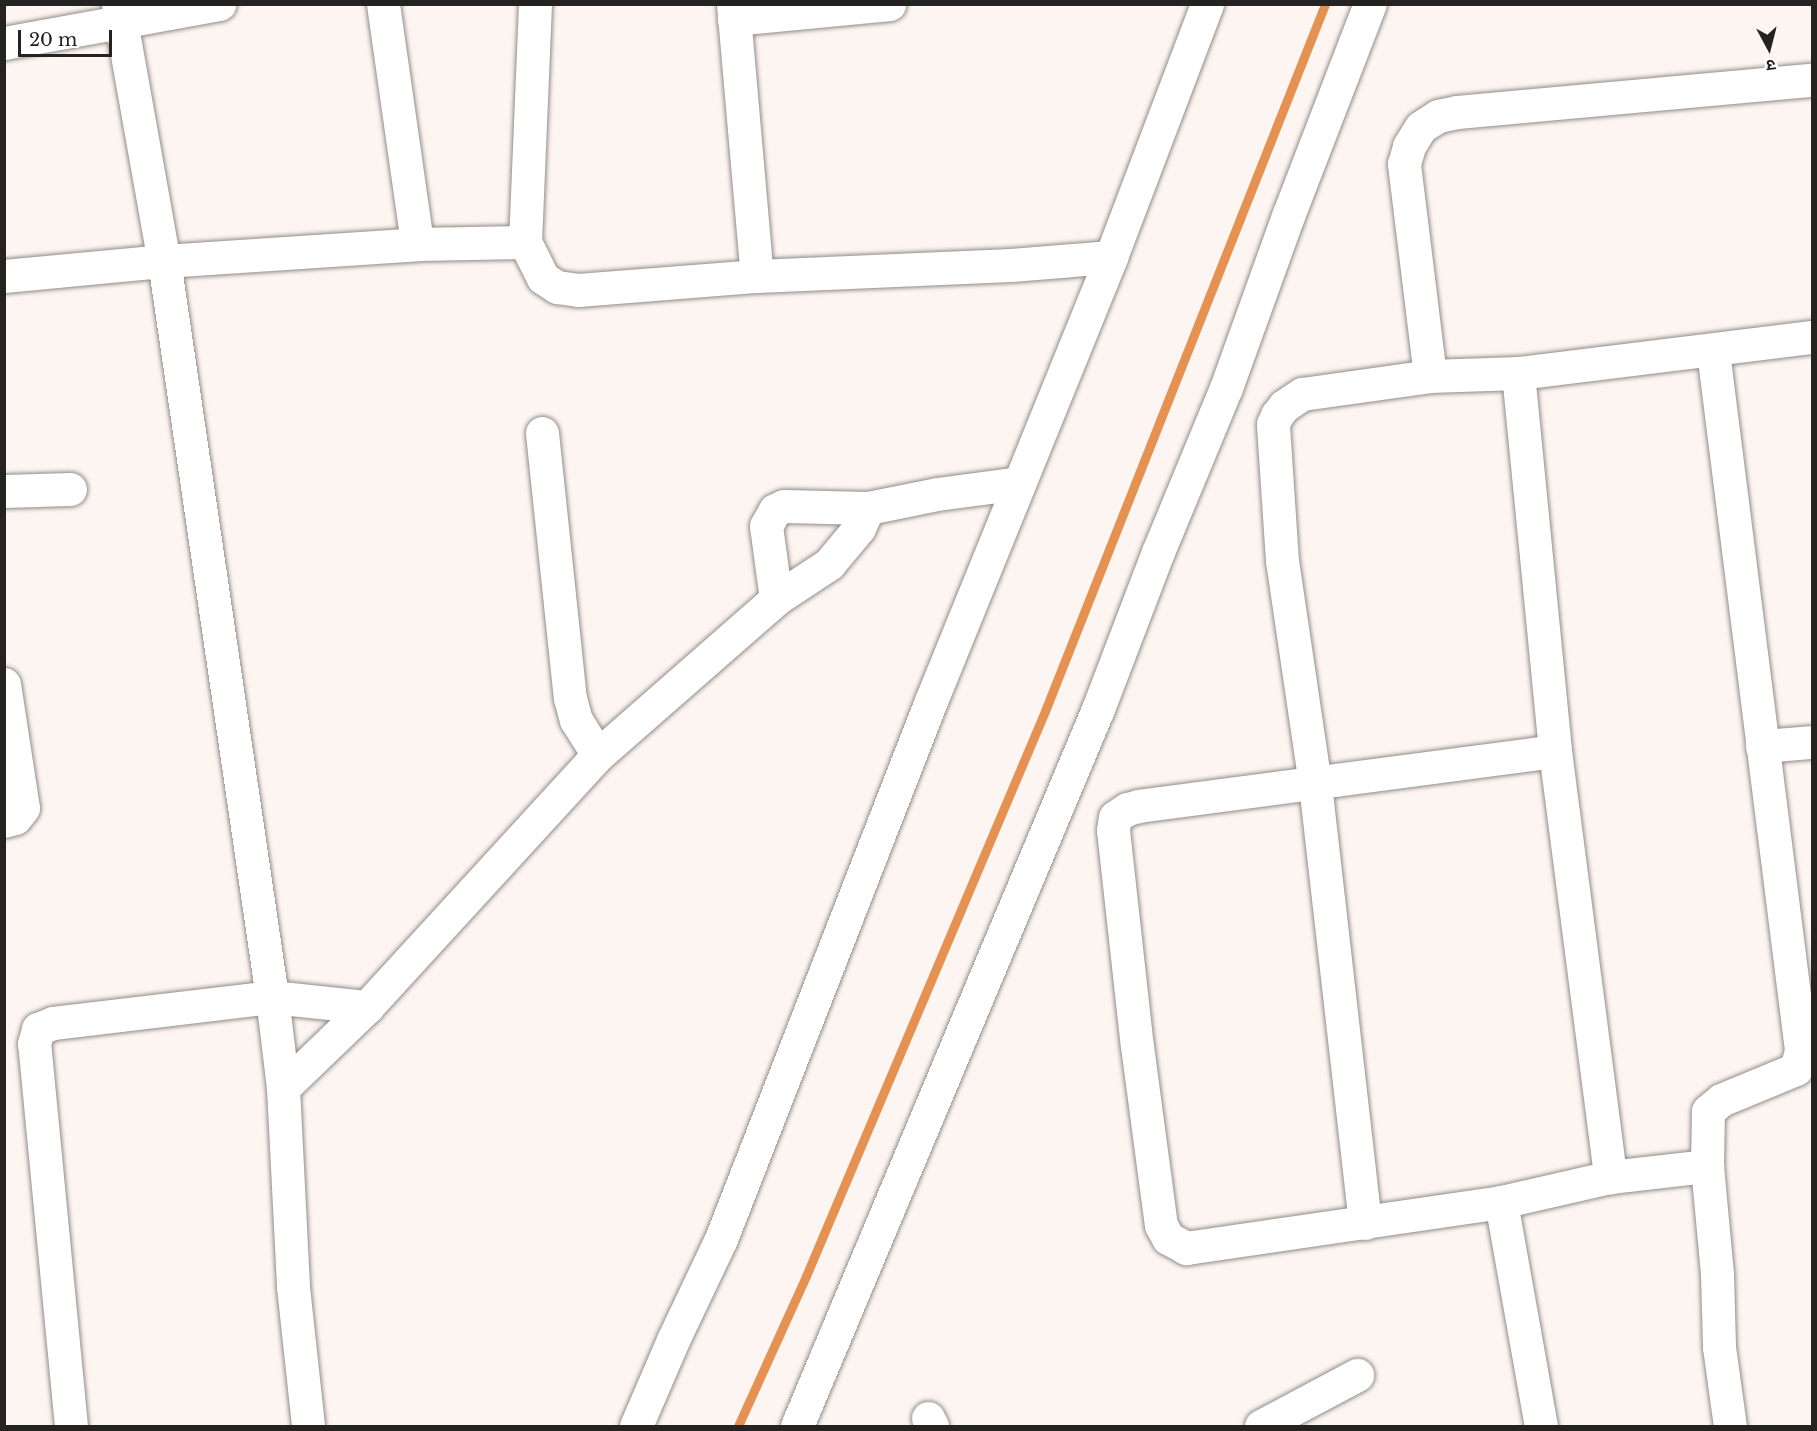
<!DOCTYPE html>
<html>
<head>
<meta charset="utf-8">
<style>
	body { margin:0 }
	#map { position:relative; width:1817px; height:1431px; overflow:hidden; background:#fcf5f1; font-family:"Libre Baskerville","Noto Sans Devanagari",serif }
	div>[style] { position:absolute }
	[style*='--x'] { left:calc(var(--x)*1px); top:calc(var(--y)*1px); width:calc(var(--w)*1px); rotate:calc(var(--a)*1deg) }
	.stream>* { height:9px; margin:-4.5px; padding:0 4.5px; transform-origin:4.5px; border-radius:4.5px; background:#e59151 }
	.roads { filter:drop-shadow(0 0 2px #928c88) drop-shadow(0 0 2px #928c88) }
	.street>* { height:33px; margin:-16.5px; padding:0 16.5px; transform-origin:16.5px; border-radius:16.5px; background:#fff }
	span { translate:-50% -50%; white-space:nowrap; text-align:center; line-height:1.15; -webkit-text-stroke:4.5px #fff; paint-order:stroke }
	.frame { position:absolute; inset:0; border:6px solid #252321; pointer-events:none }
	.north { position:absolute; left:1739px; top:18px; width:60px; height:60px; -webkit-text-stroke:4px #fff; paint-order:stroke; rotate:173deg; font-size:16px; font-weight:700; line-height:24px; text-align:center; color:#252321 }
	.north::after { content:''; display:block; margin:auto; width:21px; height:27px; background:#252321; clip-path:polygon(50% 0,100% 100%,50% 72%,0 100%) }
	.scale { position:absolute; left:18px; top:30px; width:94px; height:27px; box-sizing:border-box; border:3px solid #252321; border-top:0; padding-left:8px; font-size:18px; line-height:21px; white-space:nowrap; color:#252321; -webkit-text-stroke:4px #fff; paint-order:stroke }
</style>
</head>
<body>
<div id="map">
	<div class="stream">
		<div style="--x:738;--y:1426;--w:165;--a:-65.6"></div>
		<div style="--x:806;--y:1276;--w:613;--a:-67.07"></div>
		<div style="--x:1045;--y:711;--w:760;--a:-68.39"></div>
	</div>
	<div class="roads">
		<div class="street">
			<div style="--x:118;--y:4;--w:261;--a:79.9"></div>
			<div style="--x:164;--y:261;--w:744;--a:81.65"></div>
			<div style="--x:272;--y:997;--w:92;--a:83.1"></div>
			<div style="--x:283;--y:1088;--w:199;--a:87.1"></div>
			<div style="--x:293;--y:1287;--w:140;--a:83.8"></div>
			<div style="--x:383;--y:4;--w:242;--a:81.9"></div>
			<div style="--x:535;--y:4;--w:238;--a:92.4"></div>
			<div style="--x:525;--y:242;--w:40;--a:63.4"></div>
			<div style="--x:543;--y:278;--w:17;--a:33"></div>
			<div style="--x:557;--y:287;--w:21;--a:8"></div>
			<div style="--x:578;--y:290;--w:180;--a:-4.5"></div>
			<div style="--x:757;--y:276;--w:254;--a:-2.5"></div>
			<div style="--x:1011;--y:265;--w:100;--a:-4.6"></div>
			<div style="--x:733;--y:4;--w:273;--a:85"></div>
			<div style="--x:734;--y:19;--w:156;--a:-5.5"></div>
			<div style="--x:4;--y:43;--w:219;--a:-10.3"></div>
			<div style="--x:4;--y:276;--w:161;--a:-5.4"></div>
			<div style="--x:164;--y:261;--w:254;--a:-3.8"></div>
			<div style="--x:417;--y:244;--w:108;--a:-1.1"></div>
			<div style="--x:1518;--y:373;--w:380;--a:84.4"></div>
			<div style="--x:1555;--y:751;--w:430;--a:82.6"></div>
			<div style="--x:1430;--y:376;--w:214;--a:-97"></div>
			<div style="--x:1404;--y:164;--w:19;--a:-74"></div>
			<div style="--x:1409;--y:146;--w:22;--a:-58"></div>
			<div style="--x:1421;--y:127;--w:20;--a:-33"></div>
			<div style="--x:1438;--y:116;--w:19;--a:-12"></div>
			<div style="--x:1457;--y:112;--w:356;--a:-5.2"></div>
			<div style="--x:542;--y:433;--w:266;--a:84"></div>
			<div style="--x:570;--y:698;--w:23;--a:75"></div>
			<div style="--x:576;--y:720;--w:41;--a:57.8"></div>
			<div style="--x:4;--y:491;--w:66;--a:-1.7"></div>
			<div style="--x:776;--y:599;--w:74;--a:-97.8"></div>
			<div style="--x:766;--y:526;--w:18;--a:-61"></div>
			<div style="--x:775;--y:510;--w:10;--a:-24"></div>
			<div style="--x:784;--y:506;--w:84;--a:1.4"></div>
			<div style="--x:868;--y:508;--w:70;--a:-11.5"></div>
			<div style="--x:937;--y:494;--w:83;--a:-7.6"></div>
			<div style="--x:4;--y:684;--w:125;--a:81.3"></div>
			<div style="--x:23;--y:808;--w:13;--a:129"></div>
			<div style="--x:15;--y:818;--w:11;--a:165"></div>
			<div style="--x:1762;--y:746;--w:50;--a:-4.6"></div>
			<div style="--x:1555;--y:751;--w:420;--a:172.5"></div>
			<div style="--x:1139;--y:806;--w:12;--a:166"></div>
			<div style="--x:1127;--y:809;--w:14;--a:146"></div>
			<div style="--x:1115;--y:817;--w:13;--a:99"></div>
			<div style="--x:1113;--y:830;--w:217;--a:83.7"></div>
			<div style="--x:1137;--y:1046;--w:181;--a:82.4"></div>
			<div style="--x:1161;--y:1225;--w:15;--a:62"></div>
			<div style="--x:1168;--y:1238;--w:21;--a:29"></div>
			<div style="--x:1186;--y:1248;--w:318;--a:-8.3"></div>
			<div style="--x:1501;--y:1202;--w:112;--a:-12.9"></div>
			<div style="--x:1610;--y:1177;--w:98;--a:-6.5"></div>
			<div style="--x:1707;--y:1166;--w:108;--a:84.7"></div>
			<div style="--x:1717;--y:1274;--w:73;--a:88.4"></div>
			<div style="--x:1719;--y:1347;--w:80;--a:82.1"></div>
			<div style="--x:283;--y:1088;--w:117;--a:-44"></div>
			<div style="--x:367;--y:1007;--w:342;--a:-47.5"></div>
			<div style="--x:598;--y:755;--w:237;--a:-41.2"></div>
			<div style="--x:776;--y:599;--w:64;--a:-33.4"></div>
			<div style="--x:829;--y:564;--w:47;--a:-50.2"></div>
			<div style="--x:859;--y:528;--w:22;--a:-66"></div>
			<div style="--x:1707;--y:1166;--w:55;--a:-89"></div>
			<div style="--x:1708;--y:1111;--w:17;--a:-40"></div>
			<div style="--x:1721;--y:1100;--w:81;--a:-22.5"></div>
			<div style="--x:1796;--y:1069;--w:20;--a:-75"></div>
			<div style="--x:1801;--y:1050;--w:705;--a:-97.18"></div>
			<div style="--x:1501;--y:1202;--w:228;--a:79.9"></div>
			<div style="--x:1365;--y:1223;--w:442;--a:-96.5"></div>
			<div style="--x:1315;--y:784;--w:225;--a:-98.4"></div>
			<div style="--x:1282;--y:561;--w:137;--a:-93.8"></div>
			<div style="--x:1273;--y:424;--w:10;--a:-66"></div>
			<div style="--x:1277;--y:415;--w:11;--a:-52"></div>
			<div style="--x:1284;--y:406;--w:22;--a:-34"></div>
			<div style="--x:1302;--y:394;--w:129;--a:-8"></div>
			<div style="--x:1430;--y:376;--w:88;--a:-2"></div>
			<div style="--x:1518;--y:373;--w:296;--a:-7"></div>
			<div style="--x:928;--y:1418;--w:9;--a:63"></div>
			<div style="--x:71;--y:1426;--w:384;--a:-95.5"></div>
			<div style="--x:34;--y:1044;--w:16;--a:-75"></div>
			<div style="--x:38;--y:1029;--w:16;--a:-22"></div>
			<div style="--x:53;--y:1023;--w:221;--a:-6.8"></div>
			<div style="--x:272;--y:997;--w:96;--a:6"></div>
			<div style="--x:636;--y:1426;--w:94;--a:-66.7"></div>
			<div style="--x:673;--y:1340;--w:112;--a:-64.6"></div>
			<div style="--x:721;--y:1239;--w:578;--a:-68.68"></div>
			<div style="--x:931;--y:701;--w:479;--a:-67.9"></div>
			<div style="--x:1111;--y:257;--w:271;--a:-69.2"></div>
			<div style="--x:797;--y:1426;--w:778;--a:-67.23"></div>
			<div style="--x:1098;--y:709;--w:168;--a:-69.1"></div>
			<div style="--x:1158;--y:552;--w:178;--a:-67.5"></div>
			<div style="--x:1226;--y:388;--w:183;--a:-70.2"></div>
			<div style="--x:1288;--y:216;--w:227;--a:-68.9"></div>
			<div style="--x:1261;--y:1426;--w:109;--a:-28"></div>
		</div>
	</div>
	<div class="frame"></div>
	<div class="north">उ</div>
	<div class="scale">20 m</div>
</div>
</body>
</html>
